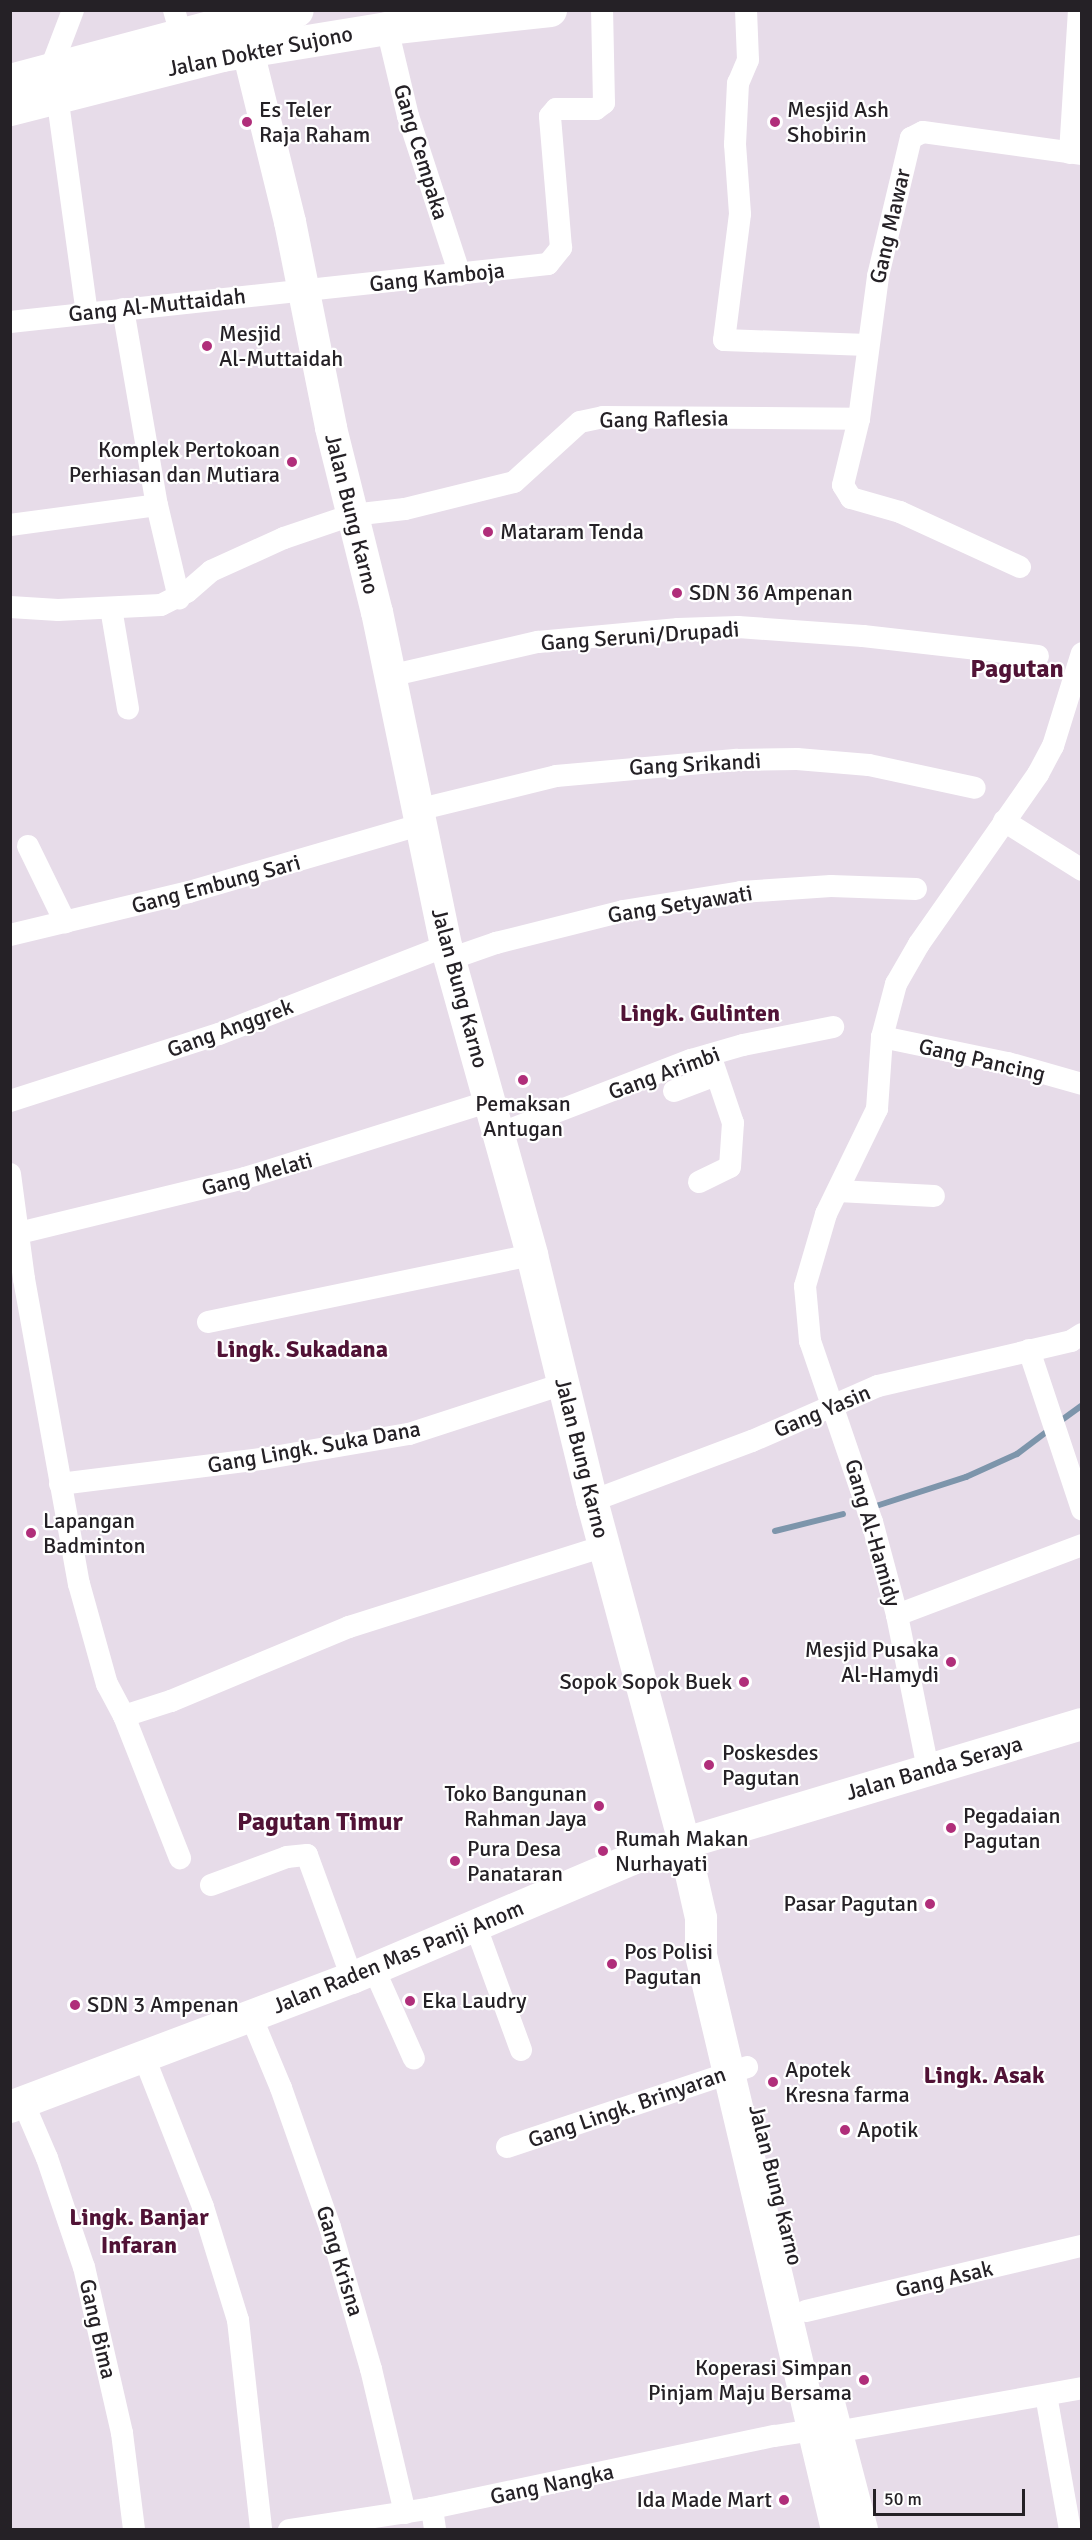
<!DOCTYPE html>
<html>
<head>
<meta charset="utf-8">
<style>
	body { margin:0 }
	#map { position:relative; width:1092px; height:2540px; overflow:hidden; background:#e7dce9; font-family:Signika,sans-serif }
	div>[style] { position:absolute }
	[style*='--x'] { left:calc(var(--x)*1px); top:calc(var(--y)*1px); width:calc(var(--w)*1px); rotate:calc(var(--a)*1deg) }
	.stream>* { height:6px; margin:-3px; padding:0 3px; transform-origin:3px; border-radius:3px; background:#7d95ab }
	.street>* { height:22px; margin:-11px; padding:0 11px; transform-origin:11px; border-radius:11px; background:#fff }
	.secondary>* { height:32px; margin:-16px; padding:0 16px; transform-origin:16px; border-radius:16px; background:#fff }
	.highway>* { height:33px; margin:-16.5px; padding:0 16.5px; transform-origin:16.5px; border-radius:16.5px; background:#fff }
	.dots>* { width:16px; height:16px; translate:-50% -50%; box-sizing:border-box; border:3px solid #fff; border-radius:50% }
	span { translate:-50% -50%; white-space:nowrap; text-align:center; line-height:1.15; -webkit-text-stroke:4.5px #fff; paint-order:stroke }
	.street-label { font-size:22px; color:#252126 }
	.poi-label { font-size:22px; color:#252126 }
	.left { translate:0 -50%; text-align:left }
	.right { translate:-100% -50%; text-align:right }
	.neighbourhood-label { font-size:24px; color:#511336; font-weight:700 }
	.quarter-label { font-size:26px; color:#511336; font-weight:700 }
	.frame { position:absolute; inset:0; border:12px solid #252126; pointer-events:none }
	.scale { position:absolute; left:873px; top:2489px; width:152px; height:27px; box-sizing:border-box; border:3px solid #252126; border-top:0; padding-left:8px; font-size:18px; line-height:21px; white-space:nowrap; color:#252126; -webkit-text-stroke:4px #fff; paint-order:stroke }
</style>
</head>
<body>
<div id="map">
	<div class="stream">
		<div style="--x:1059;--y:1422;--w:29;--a:-36"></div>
		<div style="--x:873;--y:1507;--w:98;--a:-17.9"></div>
		<div style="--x:966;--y:1477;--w:56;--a:-24.3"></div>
		<div style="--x:1017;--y:1454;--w:36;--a:-37"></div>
		<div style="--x:775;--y:1531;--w:70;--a:-14"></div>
	</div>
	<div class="street">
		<div style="--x:174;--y:10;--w:25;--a:74"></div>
		<div style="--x:746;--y:10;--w:50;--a:87.7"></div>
		<div style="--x:748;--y:60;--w:25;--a:113"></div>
		<div style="--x:738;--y:83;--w:61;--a:92.8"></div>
		<div style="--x:735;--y:144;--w:70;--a:85.9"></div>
		<div style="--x:740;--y:214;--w:127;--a:97.2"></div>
		<div style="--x:724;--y:340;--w:144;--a:2"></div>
		<div style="--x:387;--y:28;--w:90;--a:76.6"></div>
		<div style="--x:408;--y:116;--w:167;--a:71.9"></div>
		<div style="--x:51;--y:68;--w:62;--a:-69.2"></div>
		<div style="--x:57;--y:95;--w:220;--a:82.2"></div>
		<div style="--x:1070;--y:153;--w:143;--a:-86.4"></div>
		<div style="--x:123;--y:309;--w:199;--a:80.2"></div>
		<div style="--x:157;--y:505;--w:96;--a:76.7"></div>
		<div style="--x:10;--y:322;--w:541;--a:-6.15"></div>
		<div style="--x:548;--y:264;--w:21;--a:-51"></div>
		<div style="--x:561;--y:248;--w:132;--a:-94.8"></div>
		<div style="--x:550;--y:116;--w:9;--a:-49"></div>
		<div style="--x:556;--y:109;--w:40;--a:0"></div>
		<div style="--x:596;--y:109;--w:10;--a:-37"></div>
		<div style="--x:604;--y:103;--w:93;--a:-91.2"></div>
		<div style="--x:10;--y:525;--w:148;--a:-7.7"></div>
		<div style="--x:1020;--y:567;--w:132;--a:-155.4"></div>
		<div style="--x:900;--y:512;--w:51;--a:-164.1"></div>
		<div style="--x:851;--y:498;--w:15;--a:-122"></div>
		<div style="--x:843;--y:485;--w:68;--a:-76.4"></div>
		<div style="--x:859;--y:419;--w:144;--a:-82.4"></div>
		<div style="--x:878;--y:276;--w:142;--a:-76.6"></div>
		<div style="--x:911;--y:138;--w:13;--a:-27"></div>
		<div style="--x:923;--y:132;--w:161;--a:7.9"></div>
		<div style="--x:10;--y:607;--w:48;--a:3.6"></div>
		<div style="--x:58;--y:610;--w:103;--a:-2.8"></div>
		<div style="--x:161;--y:605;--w:29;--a:-27"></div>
		<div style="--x:187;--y:592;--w:32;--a:-41"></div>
		<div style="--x:211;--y:571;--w:80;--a:-24.3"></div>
		<div style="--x:284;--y:538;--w:72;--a:-18.7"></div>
		<div style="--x:352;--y:515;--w:53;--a:-6.5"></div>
		<div style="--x:405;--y:509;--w:112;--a:-13.9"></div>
		<div style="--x:514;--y:482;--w:89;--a:-42.3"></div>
		<div style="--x:580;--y:422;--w:24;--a:-12"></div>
		<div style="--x:603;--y:417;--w:256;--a:0.4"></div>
		<div style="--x:111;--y:608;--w:102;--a:80.4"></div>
		<div style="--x:389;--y:676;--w:153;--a:-12.9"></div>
		<div style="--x:538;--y:642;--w:141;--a:-5.3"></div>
		<div style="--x:678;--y:629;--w:60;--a:-1.9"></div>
		<div style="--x:738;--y:627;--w:125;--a:4.1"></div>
		<div style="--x:863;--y:636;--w:176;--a:6.5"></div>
		<div style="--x:417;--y:810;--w:143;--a:-13.7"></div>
		<div style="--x:556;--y:776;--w:182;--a:-5.1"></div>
		<div style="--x:737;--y:760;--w:60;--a:-1"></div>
		<div style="--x:797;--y:759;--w:72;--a:4.8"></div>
		<div style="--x:869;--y:765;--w:108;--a:12.2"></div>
		<div style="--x:1004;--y:821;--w:92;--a:32.1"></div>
		<div style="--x:28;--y:846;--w:85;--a:64"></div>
		<div style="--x:10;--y:935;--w:184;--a:-13.5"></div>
		<div style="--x:189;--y:892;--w:240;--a:-16.2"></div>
		<div style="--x:450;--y:959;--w:49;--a:-19.2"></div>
		<div style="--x:496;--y:943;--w:131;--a:-14.1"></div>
		<div style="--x:623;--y:911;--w:120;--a:-9.1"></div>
		<div style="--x:741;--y:892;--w:90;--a:-3.8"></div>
		<div style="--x:831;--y:886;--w:85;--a:2"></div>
		<div style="--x:882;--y:1037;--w:129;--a:11.7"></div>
		<div style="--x:1008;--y:1063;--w:77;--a:15.8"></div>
		<div style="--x:674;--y:1091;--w:45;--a:-20.9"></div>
		<div style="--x:10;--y:1101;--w:219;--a:-17.8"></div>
		<div style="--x:219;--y:1034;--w:243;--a:-21.2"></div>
		<div style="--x:499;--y:1134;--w:206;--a:-21.1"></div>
		<div style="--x:691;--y:1060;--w:54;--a:-16.1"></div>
		<div style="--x:743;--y:1045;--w:92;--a:-11.3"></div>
		<div style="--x:10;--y:1174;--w:106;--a:82.4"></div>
		<div style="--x:24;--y:1279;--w:310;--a:79.8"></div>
		<div style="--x:79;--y:1584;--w:104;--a:74.4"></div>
		<div style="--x:107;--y:1684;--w:36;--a:62"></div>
		<div style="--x:124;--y:1716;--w:153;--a:68.5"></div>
		<div style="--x:699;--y:1182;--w:34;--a:-26"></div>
		<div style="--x:730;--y:1167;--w:44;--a:-86.1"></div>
		<div style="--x:733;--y:1123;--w:72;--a:-108.7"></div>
		<div style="--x:838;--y:1191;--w:96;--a:3"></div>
		<div style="--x:19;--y:1233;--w:233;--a:-13.7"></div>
		<div style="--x:245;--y:1178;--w:258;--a:-17.4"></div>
		<div style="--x:208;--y:1322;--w:331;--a:-11.7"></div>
		<div style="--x:1029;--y:1350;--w:168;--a:71.6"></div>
		<div style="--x:60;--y:1484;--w:204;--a:-7.1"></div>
		<div style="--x:262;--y:1459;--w:149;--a:-9.7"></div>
		<div style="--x:409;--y:1434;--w:162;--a:-18"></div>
		<div style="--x:592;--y:1501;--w:171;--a:-20.6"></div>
		<div style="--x:752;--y:1441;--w:137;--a:-23.6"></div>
		<div style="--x:878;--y:1386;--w:198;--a:-13.1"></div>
		<div style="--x:1071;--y:1341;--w:13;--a:-32"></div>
		<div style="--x:897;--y:1615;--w:198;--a:-20.7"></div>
		<div style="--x:124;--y:1716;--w:49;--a:-17.7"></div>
		<div style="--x:171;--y:1701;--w:193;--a:-22.6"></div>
		<div style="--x:349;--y:1627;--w:269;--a:-17.6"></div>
		<div style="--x:928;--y:1769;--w:157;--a:-101.4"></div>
		<div style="--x:897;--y:1615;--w:96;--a:-105"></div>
		<div style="--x:872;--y:1522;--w:191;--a:-108.9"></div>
		<div style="--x:810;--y:1341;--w:55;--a:-95.2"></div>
		<div style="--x:805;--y:1286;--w:75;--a:-73.7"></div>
		<div style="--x:826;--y:1214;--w:117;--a:-64.1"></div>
		<div style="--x:877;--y:1109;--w:72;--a:-86"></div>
		<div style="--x:882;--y:1037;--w:55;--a:-75.2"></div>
		<div style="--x:896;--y:984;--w:46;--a:-60.1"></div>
		<div style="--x:919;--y:944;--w:208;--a:-55"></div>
		<div style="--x:1038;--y:774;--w:32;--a:-62"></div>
		<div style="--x:1053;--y:746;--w:97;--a:-72.7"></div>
		<div style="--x:211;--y:1885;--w:81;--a:-20.2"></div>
		<div style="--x:287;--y:1857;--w:20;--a:-6"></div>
		<div style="--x:307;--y:1855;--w:131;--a:69.9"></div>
		<div style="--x:476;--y:1927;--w:131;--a:69.9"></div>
		<div style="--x:374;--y:1969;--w:98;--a:66"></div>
		<div style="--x:251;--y:2016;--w:78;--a:67.4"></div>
		<div style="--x:281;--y:2088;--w:147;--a:70.6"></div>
		<div style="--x:330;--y:2227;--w:148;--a:73.9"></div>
		<div style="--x:371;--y:2369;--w:148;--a:76.7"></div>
		<div style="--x:144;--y:2057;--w:161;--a:68.5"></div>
		<div style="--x:203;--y:2207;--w:118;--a:72.8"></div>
		<div style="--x:238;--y:2320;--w:211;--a:83.7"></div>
		<div style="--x:23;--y:2102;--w:61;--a:66.8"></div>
		<div style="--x:47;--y:2158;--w:115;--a:71.3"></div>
		<div style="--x:84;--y:2267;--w:170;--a:77.1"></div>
		<div style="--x:122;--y:2433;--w:98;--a:82.9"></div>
		<div style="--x:507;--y:2147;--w:253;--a:-18.4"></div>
		<div style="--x:806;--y:2311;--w:284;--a:-13.3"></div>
		<div style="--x:1046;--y:2395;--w:137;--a:79.9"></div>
		<div style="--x:432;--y:2508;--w:22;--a:82"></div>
		<div style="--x:289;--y:2530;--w:145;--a:-8.7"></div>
		<div style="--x:432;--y:2508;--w:350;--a:-11.9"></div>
		<div style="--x:775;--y:2436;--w:38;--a:-9"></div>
		<div style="--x:813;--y:2430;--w:23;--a:5"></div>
		<div style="--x:836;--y:2432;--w:250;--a:-10.1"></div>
	</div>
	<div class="secondary">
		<div style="--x:248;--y:51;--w:176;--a:76.2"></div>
		<div style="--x:290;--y:222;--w:210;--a:78.7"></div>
		<div style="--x:331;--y:428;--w:190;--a:76"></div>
		<div style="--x:377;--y:612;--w:341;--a:78.3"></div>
		<div style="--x:446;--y:946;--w:321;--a:74.4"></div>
		<div style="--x:532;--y:1255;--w:253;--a:76.3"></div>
		<div style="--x:592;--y:1501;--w:354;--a:74.9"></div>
		<div style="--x:684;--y:1843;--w:77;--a:77.2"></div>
		<div style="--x:701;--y:1918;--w:37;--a:90"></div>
		<div style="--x:701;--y:1955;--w:591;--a:76.69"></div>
		<div style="--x:10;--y:2107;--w:366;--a:-20.7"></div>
		<div style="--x:352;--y:1978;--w:304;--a:-23"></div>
		<div style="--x:632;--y:1859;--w:470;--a:-16.7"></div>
		<div style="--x:829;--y:2403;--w:131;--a:75.4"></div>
	</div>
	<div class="highway">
		<div style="--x:10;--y:80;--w:214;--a:-14.9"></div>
		<div style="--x:217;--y:25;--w:81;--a:-10.6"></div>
		<div style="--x:10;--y:109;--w:219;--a:-14.3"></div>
		<div style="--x:222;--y:55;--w:167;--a:-9.3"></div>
		<div style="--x:387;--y:28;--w:164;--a:-6.3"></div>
	</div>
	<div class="dots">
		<div style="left:247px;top:122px;background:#b02e7a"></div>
		<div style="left:775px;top:122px;background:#b02e7a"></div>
		<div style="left:207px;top:346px;background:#b02e7a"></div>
		<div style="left:292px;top:462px;background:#b02e7a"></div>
		<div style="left:488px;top:532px;background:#b02e7a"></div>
		<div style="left:677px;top:593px;background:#b02e7a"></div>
		<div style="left:523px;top:1080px;background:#b02e7a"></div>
		<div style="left:31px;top:1533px;background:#b02e7a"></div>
		<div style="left:951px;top:1662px;background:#b02e7a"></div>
		<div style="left:744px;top:1682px;background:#b02e7a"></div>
		<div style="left:709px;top:1765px;background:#b02e7a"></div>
		<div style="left:599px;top:1806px;background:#b02e7a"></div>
		<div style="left:951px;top:1828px;background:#b02e7a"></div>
		<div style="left:603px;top:1851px;background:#b02e7a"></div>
		<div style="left:455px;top:1861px;background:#b02e7a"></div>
		<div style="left:930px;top:1904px;background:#b02e7a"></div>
		<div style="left:612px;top:1964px;background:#b02e7a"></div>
		<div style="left:410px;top:2001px;background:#b02e7a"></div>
		<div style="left:75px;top:2005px;background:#b02e7a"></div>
		<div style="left:773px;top:2082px;background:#b02e7a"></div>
		<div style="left:845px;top:2130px;background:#b02e7a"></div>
		<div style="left:864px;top:2380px;background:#b02e7a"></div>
		<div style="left:784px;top:2500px;background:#b02e7a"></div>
	</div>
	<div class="street-label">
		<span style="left:260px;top:51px;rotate:-11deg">Jalan Dokter Sujono</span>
		<span style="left:421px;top:152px;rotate:73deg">Gang Cempaka</span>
		<span style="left:890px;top:226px;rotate:-77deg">Gang Mawar</span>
		<span style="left:437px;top:277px;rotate:-6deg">Gang Kamboja</span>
		<span style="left:157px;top:305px;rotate:-6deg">Gang Al-Muttaidah</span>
		<span style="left:664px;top:419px;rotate:-1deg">Gang Raflesia</span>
		<span style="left:352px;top:514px;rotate:76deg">Jalan Bung Karno</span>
		<span style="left:640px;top:636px;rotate:-4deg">Gang Seruni/Drupadi</span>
		<span style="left:695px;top:764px;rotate:-3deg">Gang Srikandi</span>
		<span style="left:216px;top:884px;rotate:-15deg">Gang Embung Sari</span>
		<span style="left:680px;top:904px;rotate:-9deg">Gang Setyawati</span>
		<span style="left:460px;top:988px;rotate:75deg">Jalan Bung Karno</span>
		<span style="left:230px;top:1028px;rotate:-20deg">Gang Anggrek</span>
		<span style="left:982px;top:1060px;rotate:13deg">Gang Pancing</span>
		<span style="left:664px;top:1073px;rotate:-20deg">Gang Arimbi</span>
		<span style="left:257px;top:1174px;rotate:-15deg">Gang Melati</span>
		<span style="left:822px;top:1411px;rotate:-23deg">Gang Yasin</span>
		<span style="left:314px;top:1447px;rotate:-10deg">Gang Lingk. Suka Dana</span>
		<span style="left:582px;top:1458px;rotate:76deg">Jalan Bung Karno</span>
		<span style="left:873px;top:1533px;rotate:74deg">Gang Al-Hamidy</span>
		<span style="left:934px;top:1768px;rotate:-16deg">Jalan Banda Seraya</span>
		<span style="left:398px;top:1957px;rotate:-22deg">Jalan Raden Mas Panji Anom</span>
		<span style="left:627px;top:2107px;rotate:-19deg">Gang Lingk. Brinyaran</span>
		<span style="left:776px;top:2185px;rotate:76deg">Jalan Bung Karno</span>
		<span style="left:340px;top:2261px;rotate:73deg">Gang Krisna</span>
		<span style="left:944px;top:2279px;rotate:-13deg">Gang Asak</span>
		<span style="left:98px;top:2329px;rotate:77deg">Gang Bima</span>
		<span style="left:552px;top:2484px;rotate:-12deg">Gang Nangka</span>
	</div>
	<div class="poi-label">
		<span class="left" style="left:259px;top:122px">Es Teler<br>Raja Raham</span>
		<span class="left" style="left:787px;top:122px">Mesjid Ash<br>Shobirin</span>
		<span class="left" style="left:219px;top:346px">Mesjid<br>Al-Muttaidah</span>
		<span class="right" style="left:280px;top:462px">Komplek Pertokoan<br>Perhiasan dan Mutiara</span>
		<span class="left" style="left:500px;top:532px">Mataram Tenda</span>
		<span class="left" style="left:689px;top:593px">SDN 36 Ampenan</span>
		<span style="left:523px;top:1116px">Pemaksan<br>Antugan</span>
		<span class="left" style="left:43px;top:1533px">Lapangan<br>Badminton</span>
		<span class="right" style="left:939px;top:1662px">Mesjid Pusaka<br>Al-Hamydi</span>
		<span class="right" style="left:732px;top:1682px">Sopok Sopok Buek</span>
		<span class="left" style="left:722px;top:1765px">Poskesdes<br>Pagutan</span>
		<span class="right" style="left:587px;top:1806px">Toko Bangunan<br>Rahman Jaya</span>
		<span class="left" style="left:963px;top:1828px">Pegadaian<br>Pagutan</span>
		<span class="left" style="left:615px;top:1851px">Rumah Makan<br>Nurhayati</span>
		<span class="left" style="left:467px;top:1861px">Pura Desa<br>Panataran</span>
		<span class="right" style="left:918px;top:1904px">Pasar Pagutan</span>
		<span class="left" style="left:624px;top:1964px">Pos Polisi<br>Pagutan</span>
		<span class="left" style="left:422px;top:2001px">Eka Laudry</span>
		<span class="left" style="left:87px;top:2005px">SDN 3 Ampenan</span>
		<span class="left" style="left:785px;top:2082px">Apotek<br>Kresna farma</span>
		<span class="left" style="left:857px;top:2130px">Apotik</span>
		<span class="right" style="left:852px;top:2380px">Koperasi Simpan<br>Pinjam Maju Bersama</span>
		<span class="right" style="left:772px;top:2500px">Ida Made Mart</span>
	</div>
	<div class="neighbourhood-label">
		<span style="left:700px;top:1014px">Lingk. Gulinten</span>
		<span style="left:302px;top:1350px">Lingk. Sukadana</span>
		<span style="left:984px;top:2076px">Lingk. Asak</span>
		<span style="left:139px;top:2232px">Lingk. Banjar<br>Infaran</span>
	</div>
	<div class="quarter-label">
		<span style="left:1017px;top:670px">Pagutan</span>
		<span style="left:320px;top:1823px">Pagutan Timur</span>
	</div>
	<div class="frame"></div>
	<div class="scale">50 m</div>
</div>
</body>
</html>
